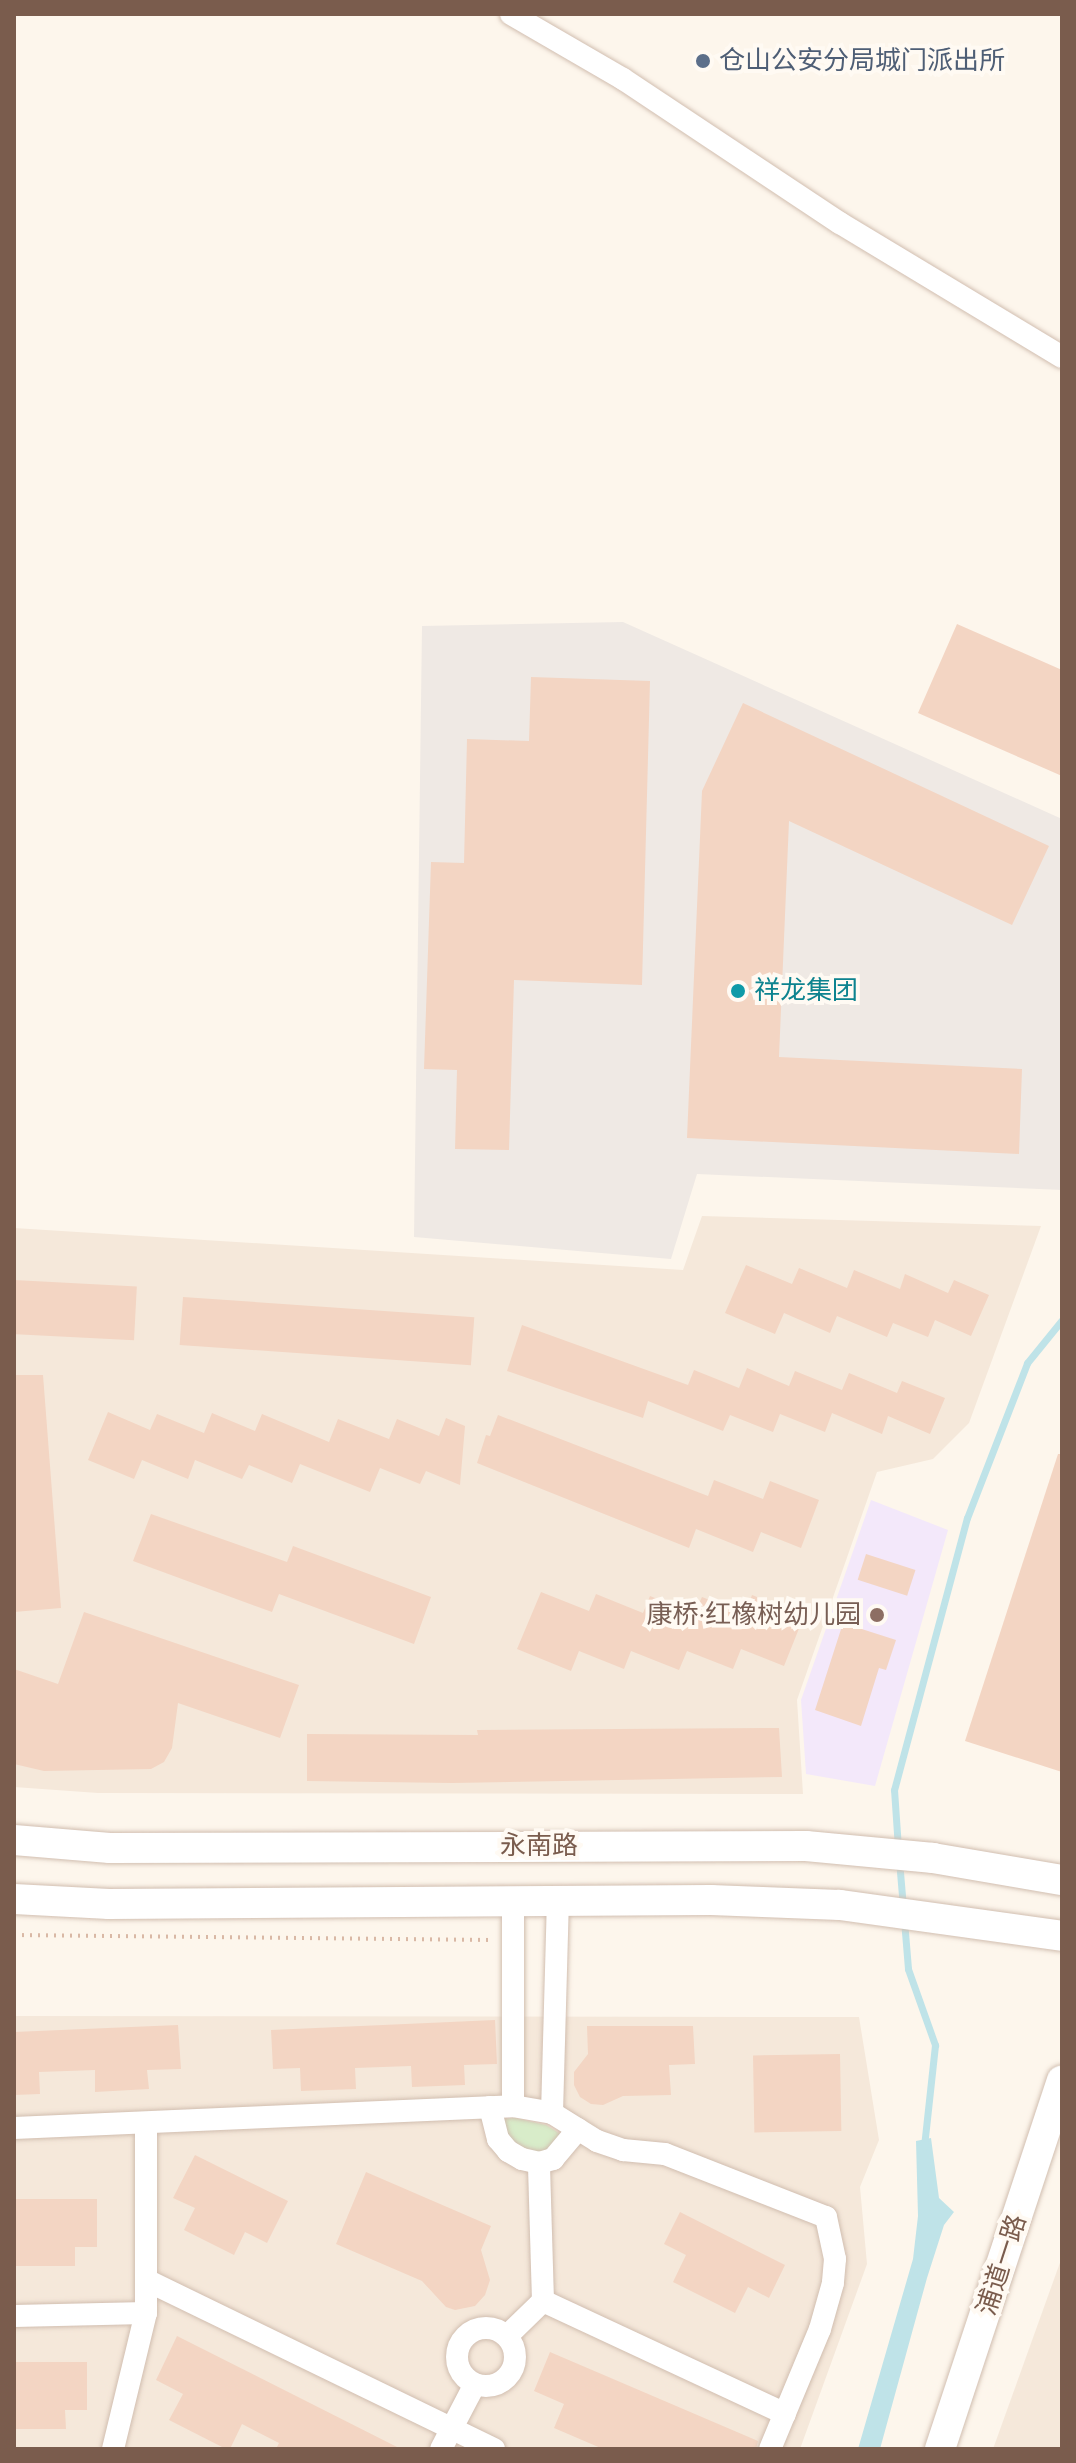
<!DOCTYPE html>
<html>
<head>
<meta charset="utf-8">
<style>
	body { margin:0 }
	#map { position:relative; width:1076px; height:2463px; overflow:hidden; background:#fdf6ec; font-family:Montserrat,"Noto Sans SC",sans-serif }
	div>[style] { position:absolute }
	[style*='--x'] { left:calc(var(--x)*1px); top:calc(var(--y)*1px); width:calc(var(--w)*1px); rotate:calc(var(--a)*1deg) }
	.residential>* { inset:0; background:#f5e8da }
	.industrial>* { inset:0; background:#efe9e4 }
	.education>* { inset:0; background:#f3e8fa }
	.green>* { inset:0; background:#d8ecc9 }
	.water>* { inset:0; background:#bfe3e8 }
	.stream>* { height:7px; margin:-3.5px; padding:0 3.5px; transform-origin:3.5px; border-radius:3.5px; background:#bfe3e8 }
	.building>* { inset:0; background:#f3d5c3; transform-origin:0 0 }
	.path>* { height:4px; margin-top:-2px; transform-origin:0; background:repeating-linear-gradient(90deg,#d9b8a5 0 2px,transparent 0 8px) }
	.roads { filter:drop-shadow(0 0 2px #d1beb0) drop-shadow(0 0 2px #d1beb0) }
	.street>* { height:22px; margin:-11px; padding:0 11px; transform-origin:11px; border-radius:11px; background:#fff }
	.street>.ring { margin:-11px; padding:0; box-sizing:content-box; background:none; border:22px solid #fff; border-radius:50% }
	.secondary>* { height:30px; margin:-15px; padding:0 15px; transform-origin:15px; border-radius:15px; background:#fff }
	.dots>* { width:22px; height:22px; translate:-50% -50%; box-sizing:border-box; border:4px solid #fffaf3; border-radius:50% }
	span { translate:-50% -50%; white-space:nowrap; text-align:center; line-height:1.15; -webkit-text-stroke:8px #fffaf3; paint-order:stroke }
	.service-label { font-size:26px; color:#4e5e75 }
	.left { translate:0 -50%; text-align:left }
	.culture-label { font-size:26px; color:#0d838f }
	.education-label { font-size:26px; color:#785e54 }
	.right { translate:-100% -50%; text-align:right }
	.street-label { font-size:26px; color:#7a5c4d }
	.frame { position:absolute; inset:0; border:16px solid #7a5c4d; pointer-events:none }
</style>
</head>
<body>
<div id="map">
	<div class="residential">
		<div style="clip-path:polygon(702px 1216px,1041px 1226px,969px 1423px,933px 1459px,877px 1472px,797px 1700px,803px 1794px,98px 1793px,14px 1787px,14px 1228px,683px 1270px)"></div>
		<div style="clip-path:polygon(14px 2016px,859px 2017px,879px 2140px,860px 2187px,867px 2264px,800px 2449px,14px 2449px)"></div>
		<div style="clip-path:polygon(1062px 2257px,1062px 2449px,993px 2449px)"></div>
	</div>
	<div class="industrial">
		<div style="clip-path:polygon(623px 622px,1062px 819px,1062px 1190px,697px 1174px,671px 1259px,414px 1237px,422px 626px)"></div>
	</div>
	<div class="education">
		<div style="clip-path:polygon(871px 1500px,948px 1530px,875px 1786px,806px 1774px,801px 1700px)"></div>
	</div>
	<div class="green">
		<div style="clip-path:polygon(515px 2118px,546px 2125px,565px 2137px,556px 2148px,536px 2156px,510px 2141px,502px 2119px)"></div>
	</div>
	<div class="water">
		<div style="clip-path:polygon(931px 2138px,939px 2198px,954px 2212px,944px 2225px,927px 2278px,880px 2449px,858px 2449px,913px 2259px,918px 2216px,916px 2141px)"></div>
	</div>
	<div class="stream">
		<div style="--x:898;--y:1848;--w:58;--a:-93.9"></div>
		<div style="--x:894;--y:1790;--w:282;--a:-75"></div>
		<div style="--x:967;--y:1518;--w:166;--a:-68.8"></div>
		<div style="--x:1027;--y:1363;--w:55;--a:-50.9"></div>
		<div style="--x:899;--y:1860;--w:48;--a:85.2"></div>
		<div style="--x:904;--y:1920;--w:49;--a:85.3"></div>
		<div style="--x:908;--y:1969;--w:81;--a:70.4"></div>
		<div style="--x:935;--y:2045;--w:102;--a:96.2"></div>
	</div>
	<div class="building">
		<div style="clip-path:polygon(957px 624px,1062px 670px,1062px 776px,918px 713px)"></div>
		<div style="clip-path:polygon(531px 677px,650px 681px,642px 985px,514px 980px,509px 1150px,455px 1149px,457px 1070px,424px 1069px,431px 862px,464px 863px,467px 739px,529px 741px)"></div>
		<div style="clip-path:polygon(743px 703px,1049px 846px,1012px 925px,789px 821px,779px 1057px,1022px 1069px,1019px 1154px,687px 1138px,702px 791px)"></div>
		<div style="clip-path:polygon(746px 1265px,792px 1284px,799px 1268px,847px 1288px,854px 1270px,900px 1289px,905px 1274px,948px 1293px,954px 1280px,989px 1295px,971px 1336px,935px 1320px,928px 1337px,893px 1323px,887px 1337px,837px 1316px,830px 1333px,784px 1313px,775px 1334px,725px 1313px)"></div>
		<div style="left:14px;top:1280px;width:123px;height:54px;rotate:3deg"></div>
		<div style="left:183px;top:1297px;width:292px;height:48px;rotate:4deg"></div>
		<div style="clip-path:polygon(522px 1325px,688px 1385px,694px 1370px,739px 1388px,747px 1368px,789px 1386px,795px 1371px,842px 1390px,849px 1373px,897px 1393px,902px 1381px,945px 1398px,930px 1434px,888px 1416px,882px 1434px,832px 1413px,825px 1432px,780px 1414px,773px 1432px,730px 1415px,723px 1431px,648px 1401px,643px 1418px,507px 1371px)"></div>
		<div style="clip-path:polygon(14px 1375px,43px 1375px,61px 1608px,14px 1612px)"></div>
		<div style="clip-path:polygon(108px 1412px,150px 1430px,157px 1414px,204px 1433px,212px 1413px,255px 1431px,262px 1414px,329px 1442px,338px 1419px,389px 1439px,397px 1419px,439px 1436px,446px 1418px,465px 1426px,460px 1485px,426px 1471px,420px 1484px,380px 1468px,370px 1492px,300px 1464px,292px 1483px,249px 1465px,242px 1479px,195px 1460px,188px 1479px,142px 1460px,134px 1479px,88px 1460px)"></div>
		<div style="clip-path:polygon(498px 1415px,708px 1496px,714px 1480px,763px 1499px,770px 1481px,819px 1500px,801px 1548px,761px 1532px,753px 1552px,696px 1529px,689px 1548px,477px 1463px,486px 1435px,490px 1436px)"></div>
		<div style="clip-path:polygon(1058px 1454px,1062px 1454px,1062px 1772px,965px 1741px)"></div>
		<div style="clip-path:polygon(151px 1514px,287px 1562px,293px 1546px,431px 1597px,414px 1644px,279px 1594px,272px 1612px,133px 1561px)"></div>
		<div style="left:866px;top:1554px;width:52px;height:27px;rotate:18deg"></div>
		<div style="clip-path:polygon(541px 1592px,589px 1611px,596px 1594px,643px 1613px,650px 1596px,694px 1614px,702px 1597px,745px 1614px,752px 1595px,804px 1616px,784px 1666px,741px 1649px,733px 1669px,687px 1651px,679px 1670px,631px 1651px,624px 1669px,579px 1651px,571px 1671px,517px 1649px)"></div>
		<div style="clip-path:polygon(84px 1612px,299px 1685px,280px 1738px,178px 1703px,172px 1748px,164px 1762px,151px 1769px,44px 1771px,14px 1764px,14px 1669px,58px 1684px)"></div>
		<div style="clip-path:polygon(843px 1623px,896px 1640px,886px 1670px,879px 1668px,861px 1726px,815px 1710px)"></div>
		<div style="clip-path:polygon(779px 1728px,782px 1777px,452px 1783px,307px 1781px,307px 1734px,478px 1735px,477px 1730px)"></div>
		<div style="clip-path:polygon(495px 2020px,497px 2064px,464px 2065px,465px 2085px,412px 2087px,411px 2066px,355px 2068px,356px 2089px,301px 2091px,300px 2068px,273px 2069px,271px 2030px)"></div>
		<div style="clip-path:polygon(178px 2025px,181px 2069px,147px 2070px,149px 2089px,95px 2092px,95px 2070px,39px 2072px,40px 2094px,14px 2095px,14px 2032px)"></div>
		<div style="clip-path:polygon(587px 2026px,693px 2026px,695px 2064px,669px 2065px,671px 2095px,623px 2096px,603px 2105px,591px 2104px,580px 2097px,574px 2085px,574px 2072px,588px 2054px)"></div>
		<div style="left:840px;top:2054px;width:77px;height:87px;rotate:89deg"></div>
		<div style="clip-path:polygon(195px 2155px,288px 2201px,267px 2243px,245px 2232px,234px 2255px,184px 2230px,195px 2208px,173px 2198px)"></div>
		<div style="clip-path:polygon(366px 2172px,491px 2226px,481px 2250px,490px 2280px,485px 2295px,475px 2306px,455px 2310px,446px 2307px,422px 2281px,336px 2244px)"></div>
		<div style="clip-path:polygon(14px 2199px,97px 2199px,97px 2247px,75px 2247px,75px 2266px,16px 2266px)"></div>
		<div style="clip-path:polygon(680px 2212px,785px 2265px,769px 2298px,748px 2287px,735px 2313px,673px 2282px,686px 2255px,664px 2244px)"></div>
		<div style="clip-path:polygon(177px 2336px,401px 2449px,276px 2449px,279px 2443px,242px 2424px,230px 2449px,226px 2449px,169px 2420px,183px 2394px,156px 2380px)"></div>
		<div style="clip-path:polygon(550px 2352px,758px 2441px,756px 2449px,603px 2449px,554px 2428px,564px 2404px,534px 2391px)"></div>
		<div style="clip-path:polygon(14px 2362px,87px 2362px,87px 2410px,65px 2410px,66px 2429px,14px 2429px)"></div>
	</div>
	<div class="path">
		<div style="--x:14;--y:1935;--w:478;--a:0.6"></div>
	</div>
	<div class="roads">
		<div class="street">
			<div style="--x:511;--y:14;--w:129;--a:30.1"></div>
			<div style="--x:623;--y:79;--w:260;--a:33.6"></div>
			<div style="--x:840;--y:223;--w:259;--a:31.1"></div>
			<div style="--x:513;--y:2106;--w:204;--a:-90"></div>
			<div style="--x:490;--y:2107;--w:33;--a:76"></div>
			<div style="--x:498;--y:2139;--w:16;--a:50"></div>
			<div style="--x:508;--y:2151;--w:16;--a:30"></div>
			<div style="--x:522;--y:2159;--w:17;--a:13"></div>
			<div style="--x:539;--y:2163;--w:15;--a:-16"></div>
			<div style="--x:553;--y:2159;--w:39;--a:-50"></div>
			<div style="--x:552;--y:2113;--w:211;--a:-88.4"></div>
			<div style="--x:146;--y:2123;--w:157;--a:90"></div>
			<div style="--x:14;--y:2128;--w:499;--a:-2.5"></div>
			<div style="--x:513;--y:2106;--w:40;--a:10"></div>
			<div style="--x:552;--y:2113;--w:53;--a:31.9"></div>
			<div style="--x:597;--y:2141;--w:28;--a:19"></div>
			<div style="--x:623;--y:2150;--w:42;--a:5.4"></div>
			<div style="--x:665;--y:2154;--w:173;--a:21.4"></div>
			<div style="--x:826;--y:2217;--w:43;--a:77.9"></div>
			<div style="--x:835;--y:2259;--w:24;--a:95"></div>
			<div style="--x:833;--y:2283;--w:48;--a:105.8"></div>
			<div style="--x:820;--y:2329;--w:130;--a:112.6"></div>
			<div style="--x:543;--y:2301;--w:267;--a:25"></div>
			<div style="--x:14;--y:2316;--w:132;--a:-1.3"></div>
			<div style="--x:146;--y:2313;--w:33;--a:-90"></div>
			<div style="--x:146;--y:2280;--w:387;--a:25.9"></div>
			<div class="ring" style="left:457px;top:2328px;width:36px;height:36px"></div>
			<div style="--x:507;--y:2336;--w:50;--a:-44.2"></div>
			<div style="--x:543;--y:2301;--w:138;--a:-91.7"></div>
			<div style="--x:113;--y:2449;--w:140;--a:-76.4"></div>
			<div style="--x:441;--y:2449;--w:73;--a:-62.4"></div>
		</div>
		<div class="secondary">
			<div style="--x:14;--y:1840;--w:96;--a:4.8"></div>
			<div style="--x:110;--y:1848;--w:696;--a:-0.16"></div>
			<div style="--x:806;--y:1846;--w:128;--a:5.4"></div>
			<div style="--x:933;--y:1858;--w:131;--a:9.7"></div>
			<div style="--x:14;--y:1899;--w:95;--a:3"></div>
			<div style="--x:109;--y:1904;--w:602;--a:-0.38"></div>
			<div style="--x:711;--y:1900;--w:129;--a:2.2"></div>
			<div style="--x:840;--y:1905;--w:224;--a:7.9"></div>
			<div style="--x:940;--y:2449;--w:388;--a:-71.7"></div>
		</div>
	</div>
	<div class="dots">
		<div style="left:703px;top:61px;background:#5c6f8a"></div>
		<div style="left:738px;top:991px;background:#0f9aa8"></div>
		<div style="left:877px;top:1615px;background:#8d6e63"></div>
	</div>
	<div class="service-label">
		<span class="left" style="left:719px;top:61px">仓山公安分局城门派出所</span>
	</div>
	<div class="culture-label">
		<span class="left" style="left:754px;top:991px">祥龙集团</span>
	</div>
	<div class="education-label">
		<span class="right" style="left:861px;top:1615px">康桥·红橡树幼儿园</span>
	</div>
	<div class="street-label">
		<span style="left:539px;top:1846px">永南路</span>
		<span style="left:1002px;top:2265px;rotate:-72deg">浦道一路</span>
	</div>
	<div class="frame"></div>
</div>
</body>
</html>
